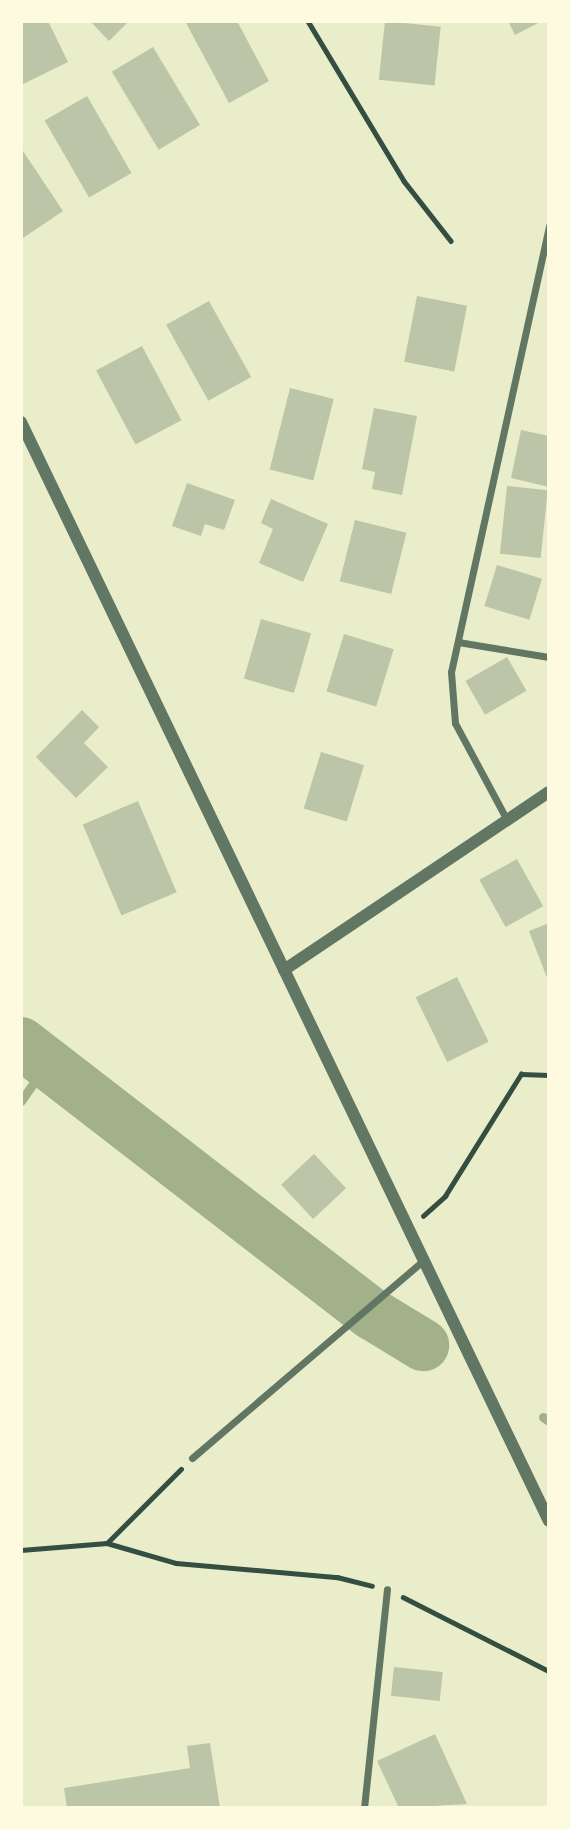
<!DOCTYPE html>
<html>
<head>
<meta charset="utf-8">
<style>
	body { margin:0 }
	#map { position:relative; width:570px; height:1829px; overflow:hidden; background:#e9edc9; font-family:"Work Sans",sans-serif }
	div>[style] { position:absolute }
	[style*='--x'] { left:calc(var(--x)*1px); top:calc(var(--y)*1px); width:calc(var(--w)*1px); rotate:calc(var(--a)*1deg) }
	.stream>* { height:9px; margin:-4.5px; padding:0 4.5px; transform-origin:4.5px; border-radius:4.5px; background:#a3b18a }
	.river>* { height:52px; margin:-26px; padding:0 26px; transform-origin:26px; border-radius:26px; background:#a3b18a }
	.building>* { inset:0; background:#bcc5a7; transform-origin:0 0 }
	.path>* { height:4.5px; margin:-2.25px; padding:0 2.25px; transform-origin:2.25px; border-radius:2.25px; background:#344e41 }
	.minor>* { height:7px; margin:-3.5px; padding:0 3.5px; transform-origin:3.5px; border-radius:3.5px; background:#617663 }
	.tertiary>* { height:12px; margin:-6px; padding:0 6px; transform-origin:6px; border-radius:6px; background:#617663 }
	span { translate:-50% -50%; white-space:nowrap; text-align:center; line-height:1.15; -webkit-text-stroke:5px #fefae0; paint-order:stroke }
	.frame { position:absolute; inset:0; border:23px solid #fefae0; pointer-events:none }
</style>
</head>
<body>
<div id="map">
	<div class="stream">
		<div style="--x:21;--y:1101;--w:44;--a:-55.2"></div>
		<div style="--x:543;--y:1417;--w:7;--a:34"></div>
	</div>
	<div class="river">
		<div style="--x:21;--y:1043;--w:443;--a:37.7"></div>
		<div style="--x:372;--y:1314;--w:60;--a:31.3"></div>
	</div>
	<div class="building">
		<div style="clip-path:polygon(21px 21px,48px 21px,68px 62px,21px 85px)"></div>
		<div style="clip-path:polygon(90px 21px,129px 21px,109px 41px)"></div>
		<div style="clip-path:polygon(190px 21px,237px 21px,269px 81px,229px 103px,186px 23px)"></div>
		<div style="left:385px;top:21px;width:56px;height:59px;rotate:6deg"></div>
		<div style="clip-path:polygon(508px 21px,542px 21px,515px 35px)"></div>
		<div style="left:153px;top:47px;width:91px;height:48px;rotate:59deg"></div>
		<div style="left:87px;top:96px;width:89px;height:49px;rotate:60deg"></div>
		<div style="clip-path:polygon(21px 148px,63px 211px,23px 238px,21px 235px)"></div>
		<div style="left:417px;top:296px;width:51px;height:67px;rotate:11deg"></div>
		<div style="left:209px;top:301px;width:87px;height:49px;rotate:61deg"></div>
		<div style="left:142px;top:346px;width:84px;height:52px;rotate:62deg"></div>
		<div style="left:290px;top:388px;width:45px;height:84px;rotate:14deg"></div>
		<div style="clip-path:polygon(374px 408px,417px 416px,402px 495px,372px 489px,375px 472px,362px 469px)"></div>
		<div style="clip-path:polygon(521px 430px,549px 436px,549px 487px,511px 478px)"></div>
		<div style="clip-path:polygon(187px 483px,235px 500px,224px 530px,205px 524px,201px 536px,172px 526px)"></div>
		<div style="left:507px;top:486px;width:41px;height:68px;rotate:6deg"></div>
		<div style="clip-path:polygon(271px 499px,328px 524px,303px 582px,259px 563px,273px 529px,261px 523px)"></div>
		<div style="left:355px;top:520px;width:53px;height:63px;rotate:14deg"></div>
		<div style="left:497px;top:565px;width:47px;height:43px;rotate:17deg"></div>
		<div style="left:261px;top:619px;width:52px;height:62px;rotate:16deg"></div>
		<div style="left:344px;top:634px;width:52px;height:60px;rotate:17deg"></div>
		<div style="left:507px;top:657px;width:39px;height:48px;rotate:60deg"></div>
		<div style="clip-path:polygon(82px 710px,99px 727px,84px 743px,108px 767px,76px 798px,36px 757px)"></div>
		<div style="left:321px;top:752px;width:45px;height:59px;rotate:17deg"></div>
		<div style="left:138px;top:801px;width:99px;height:60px;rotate:67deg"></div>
		<div style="left:517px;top:859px;width:54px;height:43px;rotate:61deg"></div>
		<div style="clip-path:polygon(549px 923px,549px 983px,529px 931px)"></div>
		<div style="left:457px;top:977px;width:72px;height:46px;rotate:64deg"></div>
		<div style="left:314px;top:1154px;width:47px;height:45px;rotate:47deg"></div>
		<div style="left:394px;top:1667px;width:49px;height:29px;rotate:6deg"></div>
		<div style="clip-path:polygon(435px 1734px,467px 1804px,399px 1808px,377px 1761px)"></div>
		<div style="clip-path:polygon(210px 1743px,220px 1808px,67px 1808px,64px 1788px,190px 1768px,187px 1746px)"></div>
	</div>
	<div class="path">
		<div style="--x:308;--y:21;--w:187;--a:59"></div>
		<div style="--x:404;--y:181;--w:76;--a:51.9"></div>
		<div style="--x:423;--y:1216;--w:30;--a:-42"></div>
		<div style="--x:445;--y:1196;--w:144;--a:-58.1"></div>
		<div style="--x:521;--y:1074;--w:28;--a:2"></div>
		<div style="--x:108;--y:1542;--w:103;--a:-45"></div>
		<div style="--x:21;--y:1550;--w:86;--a:-4.7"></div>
		<div style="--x:107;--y:1543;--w:72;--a:16.2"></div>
		<div style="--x:176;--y:1563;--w:162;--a:5"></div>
		<div style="--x:337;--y:1577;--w:36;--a:14"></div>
		<div style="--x:403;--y:1597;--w:164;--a:26.9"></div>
	</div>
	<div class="minor">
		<div style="--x:458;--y:642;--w:92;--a:9.4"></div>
		<div style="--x:507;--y:820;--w:110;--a:-118.2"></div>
		<div style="--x:455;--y:723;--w:51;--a:-94.5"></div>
		<div style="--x:451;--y:672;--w:458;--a:-77.6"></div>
		<div style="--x:192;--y:1458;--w:305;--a:-40.5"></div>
		<div style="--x:364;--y:1808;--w:220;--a:-84"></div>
	</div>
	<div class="tertiary">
		<div style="--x:21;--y:422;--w:1219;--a:64.34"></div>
		<div style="--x:284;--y:970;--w:319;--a:-33.9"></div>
	</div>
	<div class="frame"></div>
</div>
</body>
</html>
